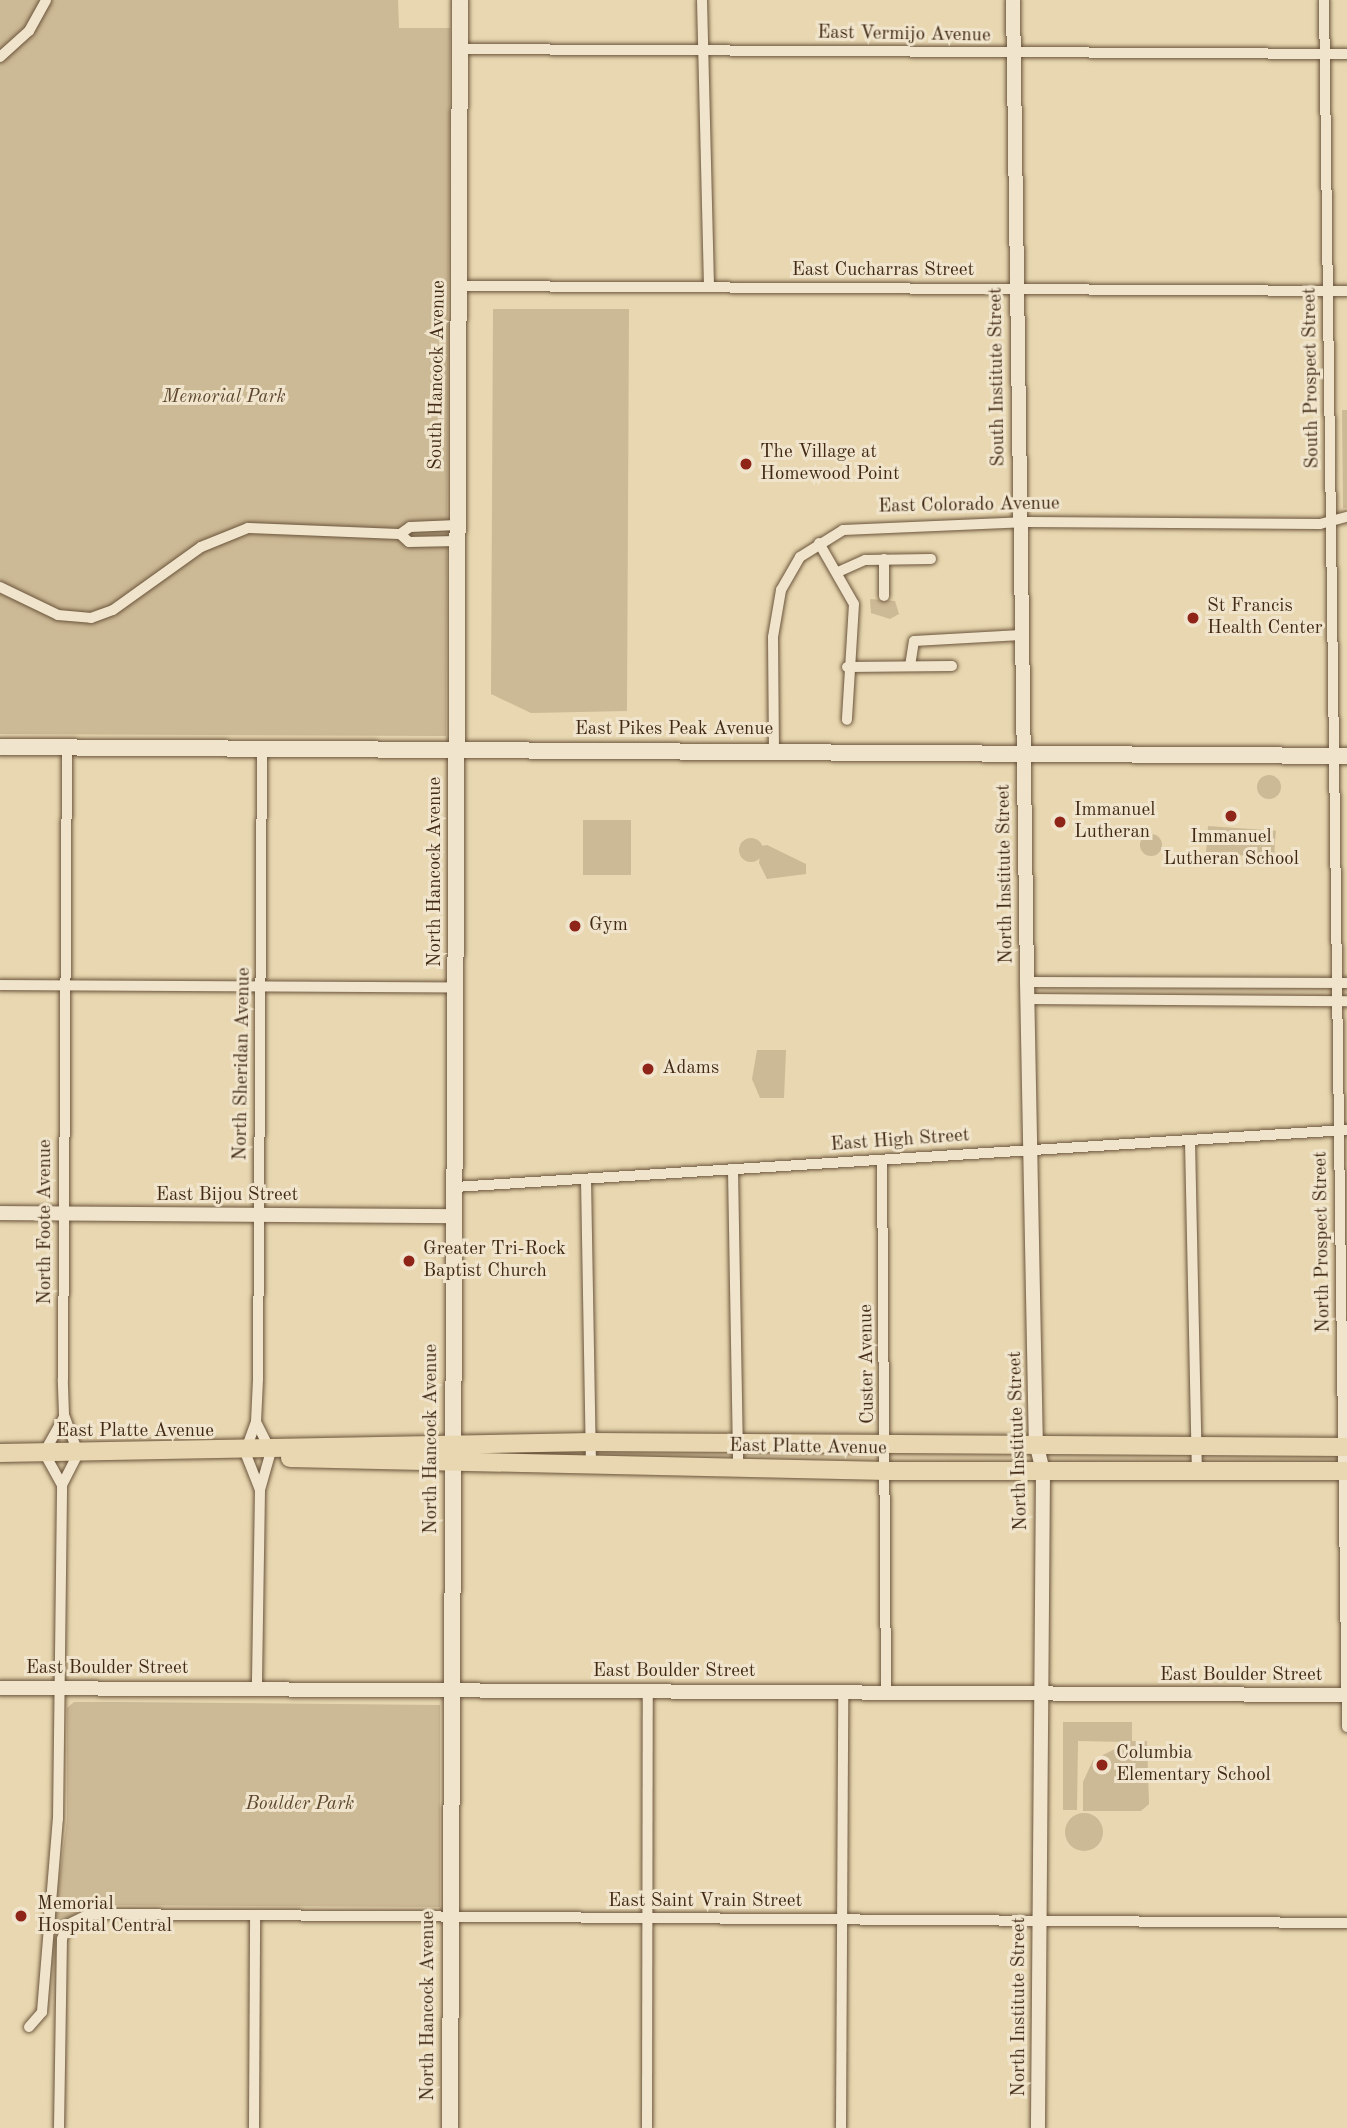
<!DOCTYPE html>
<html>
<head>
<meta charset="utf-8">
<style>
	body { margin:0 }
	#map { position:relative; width:1347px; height:2128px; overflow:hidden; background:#e8d7b0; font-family:"Old Standard TT",serif }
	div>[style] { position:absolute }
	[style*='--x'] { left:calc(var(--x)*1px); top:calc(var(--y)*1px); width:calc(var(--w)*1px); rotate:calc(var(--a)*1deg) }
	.green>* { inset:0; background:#ccb995; transform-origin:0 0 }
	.round { border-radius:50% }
	.roads { filter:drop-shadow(0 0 2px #6b543b) drop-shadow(0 0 2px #6b543b) }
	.minor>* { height:10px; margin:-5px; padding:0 5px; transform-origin:5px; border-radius:5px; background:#f0e5cc }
	.tertiary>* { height:14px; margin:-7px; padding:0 7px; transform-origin:7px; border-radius:7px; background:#f0e5cc }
	.secondary>* { height:16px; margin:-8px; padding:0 8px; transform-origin:8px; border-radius:8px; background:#f0e5cc }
	.primary>* { height:18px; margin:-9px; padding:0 9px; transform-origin:9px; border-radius:9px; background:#e8d7b0 }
	.dots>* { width:19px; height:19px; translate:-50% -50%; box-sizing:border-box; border:4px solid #f0e5cc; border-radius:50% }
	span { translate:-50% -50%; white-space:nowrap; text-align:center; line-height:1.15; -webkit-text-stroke:6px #f0e5cc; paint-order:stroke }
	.street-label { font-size:19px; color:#412914 }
	.park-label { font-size:19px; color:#5d462e; font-style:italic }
	.poi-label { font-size:19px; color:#412914 }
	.left { translate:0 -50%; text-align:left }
</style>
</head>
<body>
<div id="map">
	<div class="green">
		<div style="clip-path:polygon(0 0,398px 0,399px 28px,450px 28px,446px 736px,0 734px)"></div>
		<div style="clip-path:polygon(493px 309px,629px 309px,627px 711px,531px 713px,491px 694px)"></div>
		<div style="clip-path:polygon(1342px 410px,1347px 410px,1347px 508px,1343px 508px)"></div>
		<div style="clip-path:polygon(870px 599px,895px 601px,899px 614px,890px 619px,871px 613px)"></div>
		<div class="round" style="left:1257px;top:775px;width:24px;height:24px"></div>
		<div style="left:583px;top:820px;width:48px;height:55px"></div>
		<div style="left:1208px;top:826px;width:68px;height:27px;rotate:4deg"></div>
		<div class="round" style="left:1140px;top:834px;width:22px;height:22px"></div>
		<div class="round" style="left:739px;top:838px;width:24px;height:24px"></div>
		<div style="clip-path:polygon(767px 845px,806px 864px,806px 874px,767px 879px,759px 863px,761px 846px)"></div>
		<div style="clip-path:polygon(757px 1050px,786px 1050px,784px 1098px,760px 1098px,752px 1079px)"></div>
		<div style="clip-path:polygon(115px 1702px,440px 1705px,440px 1907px,89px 1905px,53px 1930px,67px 1819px,67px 1708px,74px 1702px)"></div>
		<div style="clip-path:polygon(1063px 1722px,1132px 1722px,1132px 1741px,1147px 1741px,1149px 1804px,1141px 1811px,1083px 1811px,1083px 1782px,1093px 1760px,1129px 1742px,1078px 1741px,1077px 1810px,1063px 1810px)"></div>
		<div class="round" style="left:1065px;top:1813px;width:38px;height:38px"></div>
	</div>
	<div class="roads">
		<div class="minor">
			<div style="--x:702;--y:0;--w:287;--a:88.6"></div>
			<div style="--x:1324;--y:0;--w:1727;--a:89.24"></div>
			<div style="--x:460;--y:49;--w:887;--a:0.32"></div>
			<div style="--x:0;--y:57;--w:39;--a:-42"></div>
			<div style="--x:29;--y:31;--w:35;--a:-61"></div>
			<div style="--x:460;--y:286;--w:887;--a:0.32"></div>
			<div style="--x:457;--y:541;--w:48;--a:178.8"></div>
			<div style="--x:409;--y:542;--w:12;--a:-138"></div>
			<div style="--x:400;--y:534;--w:12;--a:-35"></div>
			<div style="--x:410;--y:527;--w:47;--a:-2.4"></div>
			<div style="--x:819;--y:543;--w:70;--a:60.2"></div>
			<div style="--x:854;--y:604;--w:116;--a:93.5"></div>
			<div style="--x:884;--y:559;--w:37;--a:90"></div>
			<div style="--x:838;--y:572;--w:30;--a:-24"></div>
			<div style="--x:865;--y:560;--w:66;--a:-0.9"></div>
			<div style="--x:0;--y:587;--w:64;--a:25.8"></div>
			<div style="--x:58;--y:615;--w:33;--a:5"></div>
			<div style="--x:91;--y:618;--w:23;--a:-20"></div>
			<div style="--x:113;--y:610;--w:108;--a:-35.6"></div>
			<div style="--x:201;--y:547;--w:51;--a:-22"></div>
			<div style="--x:248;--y:528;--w:152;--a:2.3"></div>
			<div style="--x:910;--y:666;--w:25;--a:-81"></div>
			<div style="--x:914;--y:641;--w:107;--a:-3.2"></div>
			<div style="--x:847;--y:667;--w:105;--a:-0.5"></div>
			<div style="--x:774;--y:752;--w:115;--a:-90.5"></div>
			<div style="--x:773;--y:637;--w:48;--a:-80.3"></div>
			<div style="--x:781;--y:590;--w:38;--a:-60"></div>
			<div style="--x:800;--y:557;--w:51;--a:-32.1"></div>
			<div style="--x:843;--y:530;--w:185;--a:-2.5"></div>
			<div style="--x:1028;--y:522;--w:292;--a:0.4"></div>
			<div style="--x:1320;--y:524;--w:28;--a:-15"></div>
			<div style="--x:1027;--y:982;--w:320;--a:0.2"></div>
			<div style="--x:0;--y:985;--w:456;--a:0.3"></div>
			<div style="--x:1028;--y:999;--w:319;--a:0.4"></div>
			<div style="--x:1190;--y:1141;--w:330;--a:88.8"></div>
			<div style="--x:882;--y:1160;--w:533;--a:89.57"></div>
			<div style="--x:733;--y:1170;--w:297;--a:89"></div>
			<div style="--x:586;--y:1179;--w:288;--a:89"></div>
			<div style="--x:455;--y:1187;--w:894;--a:-3.66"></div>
			<div style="--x:256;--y:1422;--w:33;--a:63"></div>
			<div style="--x:271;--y:1451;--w:41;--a:105.8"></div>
			<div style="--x:260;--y:1490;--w:199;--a:90.9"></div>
			<div style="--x:62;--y:1485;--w:37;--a:-119"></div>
			<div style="--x:44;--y:1453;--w:41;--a:-60.9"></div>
			<div style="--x:260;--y:1490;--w:41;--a:-111.5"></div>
			<div style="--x:245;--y:1452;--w:32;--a:-70"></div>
			<div style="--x:256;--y:1422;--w:43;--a:-87.3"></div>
			<div style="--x:258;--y:1379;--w:630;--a:-89.64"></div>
			<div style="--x:29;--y:2027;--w:20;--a:-49"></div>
			<div style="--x:42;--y:2012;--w:194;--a:-85.3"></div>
			<div style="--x:58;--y:1819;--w:334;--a:-89.3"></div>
			<div style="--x:62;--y:1485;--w:36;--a:-63"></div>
			<div style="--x:78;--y:1453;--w:40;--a:-110.2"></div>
			<div style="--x:64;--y:1415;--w:36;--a:-92"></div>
			<div style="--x:63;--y:1379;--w:631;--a:-89.64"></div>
			<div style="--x:59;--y:2128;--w:189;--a:-89.1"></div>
			<div style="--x:62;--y:1939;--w:15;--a:-70"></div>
			<div style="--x:67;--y:1925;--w:25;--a:-26"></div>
			<div style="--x:90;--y:1914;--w:1257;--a:0.41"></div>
			<div style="--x:254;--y:2128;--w:210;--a:-89.7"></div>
			<div style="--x:647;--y:2128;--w:437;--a:-89.9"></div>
			<div style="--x:841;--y:2128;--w:435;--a:-89.7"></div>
		</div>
		<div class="tertiary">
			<div style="--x:1013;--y:0;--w:982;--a:89.18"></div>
			<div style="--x:1027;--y:982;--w:461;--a:88.9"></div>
			<div style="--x:1036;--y:1443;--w:29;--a:76"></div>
			<div style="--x:1043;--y:1471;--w:657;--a:90.44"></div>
			<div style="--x:0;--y:1213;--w:455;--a:0.4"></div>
			<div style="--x:0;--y:1688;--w:1347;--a:0.3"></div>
		</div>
		<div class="secondary">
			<div style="--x:0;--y:747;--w:1347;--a:0.38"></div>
			<div style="--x:450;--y:2128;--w:2128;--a:-89.73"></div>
		</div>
		<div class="primary">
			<div style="--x:0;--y:1453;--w:592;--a:-1.06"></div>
			<div style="--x:592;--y:1442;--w:755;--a:0.38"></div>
			<div style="--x:290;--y:1458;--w:597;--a:1.25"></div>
			<div style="--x:887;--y:1471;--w:460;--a:0"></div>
		</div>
	</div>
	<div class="dots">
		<div style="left:746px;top:464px;background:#8f2418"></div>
		<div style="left:1193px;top:618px;background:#8f2418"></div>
		<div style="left:1231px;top:816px;background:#8f2418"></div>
		<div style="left:1060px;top:822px;background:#8f2418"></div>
		<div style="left:575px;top:926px;background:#8f2418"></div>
		<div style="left:648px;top:1069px;background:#8f2418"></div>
		<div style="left:409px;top:1261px;background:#8f2418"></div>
		<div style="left:1102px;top:1765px;background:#8f2418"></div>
		<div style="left:21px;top:1916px;background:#8f2418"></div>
	</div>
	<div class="street-label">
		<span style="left:904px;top:35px;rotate:1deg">East Vermijo Avenue</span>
		<span style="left:883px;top:271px">East Cucharras Street</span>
		<span style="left:438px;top:375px;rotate:-89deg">South Hancock Avenue</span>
		<span style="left:998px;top:377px;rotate:-91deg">South Institute Street</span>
		<span style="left:1312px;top:378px;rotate:-91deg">South Prospect Street</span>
		<span style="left:969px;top:506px;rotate:-1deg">East Colorado Avenue</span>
		<span style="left:674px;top:730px">East Pikes Peak Avenue</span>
		<span style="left:436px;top:872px;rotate:-90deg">North Hancock Avenue</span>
		<span style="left:1006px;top:874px;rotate:-91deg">North Institute Street</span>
		<span style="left:243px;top:1064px;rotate:-89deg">North Sheridan Avenue</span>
		<span style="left:900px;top:1141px;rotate:-4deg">East High Street</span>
		<span style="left:227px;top:1196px">East Bijou Street</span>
		<span style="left:46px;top:1222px;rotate:-90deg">North Foote Avenue</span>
		<span style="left:1323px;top:1242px;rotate:-91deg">North Prospect Street</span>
		<span style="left:868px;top:1364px;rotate:-91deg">Custer Avenue</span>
		<span style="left:135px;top:1432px">East Platte Avenue</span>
		<span style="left:432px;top:1439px;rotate:-90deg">North Hancock Avenue</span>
		<span style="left:1019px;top:1441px;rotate:-92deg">North Institute Street</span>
		<span style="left:808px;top:1448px;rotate:1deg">East Platte Avenue</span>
		<span style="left:107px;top:1669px">East Boulder Street</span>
		<span style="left:674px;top:1672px">East Boulder Street</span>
		<span style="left:1241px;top:1676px">East Boulder Street</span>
		<span style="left:705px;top:1902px">East Saint Vrain Street</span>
		<span style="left:429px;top:2006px;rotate:-90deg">North Hancock Avenue</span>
		<span style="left:1020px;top:2007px;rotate:-90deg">North Institute Street</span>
	</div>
	<div class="park-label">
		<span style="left:224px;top:398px">Memorial Park</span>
		<span style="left:300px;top:1805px">Boulder Park</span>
	</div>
	<div class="poi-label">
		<span class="left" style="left:760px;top:464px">The Village at<br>Homewood Point</span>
		<span class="left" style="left:1207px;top:618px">St Francis<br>Health Center</span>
		<span class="left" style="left:1074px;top:822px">Immanuel<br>Lutheran</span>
		<span style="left:1231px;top:849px">Immanuel<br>Lutheran School</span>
		<span class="left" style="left:589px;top:926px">Gym</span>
		<span class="left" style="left:662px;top:1069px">Adams</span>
		<span class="left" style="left:423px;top:1261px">Greater Tri-Rock<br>Baptist Church</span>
		<span class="left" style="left:1116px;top:1765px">Columbia<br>Elementary School</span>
		<span class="left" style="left:37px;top:1916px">Memorial<br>Hospital Central</span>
	</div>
</div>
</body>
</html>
